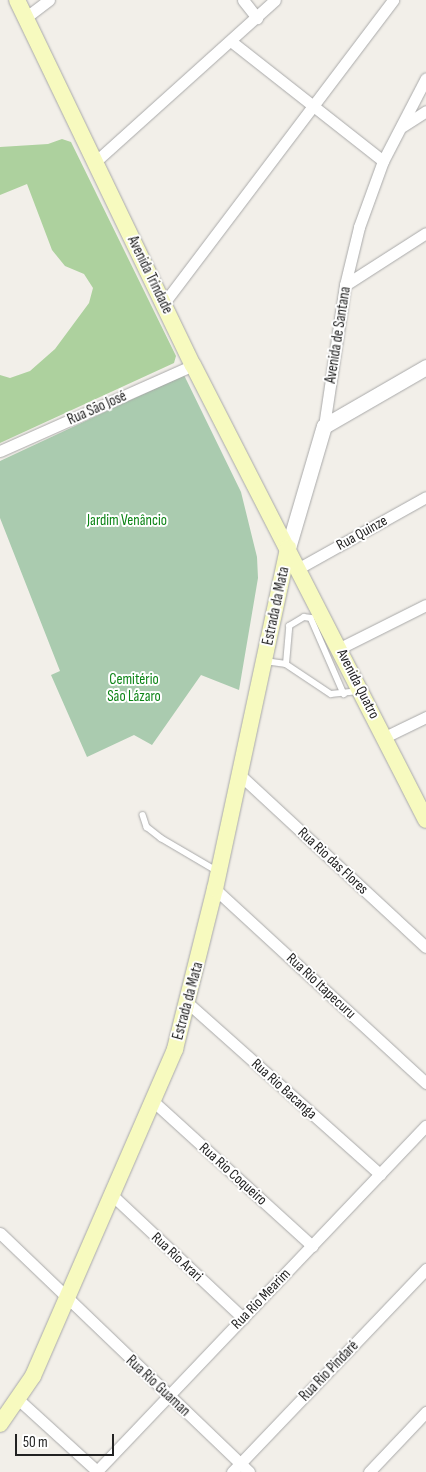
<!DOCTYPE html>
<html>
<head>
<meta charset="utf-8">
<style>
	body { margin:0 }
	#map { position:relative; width:426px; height:1472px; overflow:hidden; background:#f2efe9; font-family:"Sofia Sans Condensed",sans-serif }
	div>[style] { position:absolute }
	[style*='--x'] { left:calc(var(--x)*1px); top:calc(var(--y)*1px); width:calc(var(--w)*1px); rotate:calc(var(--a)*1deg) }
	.forest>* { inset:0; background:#add19e }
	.cemetery>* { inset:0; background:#aacbaf }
	.roads { filter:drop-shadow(0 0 1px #a9a9a9) drop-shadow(0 0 1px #a9a9a9) }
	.service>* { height:5.5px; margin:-2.75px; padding:0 2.75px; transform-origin:2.75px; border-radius:2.75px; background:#fff }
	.minor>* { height:11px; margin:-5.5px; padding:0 5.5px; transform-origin:5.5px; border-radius:5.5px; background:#fff }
	.tertiary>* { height:15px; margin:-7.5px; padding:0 7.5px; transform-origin:7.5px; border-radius:7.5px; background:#fff }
	.secondary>* { height:16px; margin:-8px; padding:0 8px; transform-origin:8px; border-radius:8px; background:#f7fabf }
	span { translate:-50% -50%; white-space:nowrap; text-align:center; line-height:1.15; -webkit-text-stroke:4px #fff; paint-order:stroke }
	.street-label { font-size:15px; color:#222 }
	.park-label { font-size:15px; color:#0c8416 }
	.scale { position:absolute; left:15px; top:1434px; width:99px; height:22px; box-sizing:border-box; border:2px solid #222; border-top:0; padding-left:6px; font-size:15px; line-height:18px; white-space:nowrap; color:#222; -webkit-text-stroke:4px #fff; paint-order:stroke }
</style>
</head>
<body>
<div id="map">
	<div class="forest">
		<div style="clip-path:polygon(62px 139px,71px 142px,176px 356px,174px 363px,0 443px,0 375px,10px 378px,30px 371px,55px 349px,89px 303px,93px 288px,84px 274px,65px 266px,52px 250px,27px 184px,0 195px,0 147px,48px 144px)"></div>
	</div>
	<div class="cemetery">
		<div style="clip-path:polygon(184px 375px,241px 492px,257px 557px,258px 578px,239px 690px,201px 675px,152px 745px,134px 735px,87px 757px,51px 675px,60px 671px,0 518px,0 461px)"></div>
	</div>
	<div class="roads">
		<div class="service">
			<div style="--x:265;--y:661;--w:21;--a:8"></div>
			<div style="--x:286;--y:664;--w:54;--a:33.7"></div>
			<div style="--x:331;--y:694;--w:27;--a:-6"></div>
			<div style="--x:286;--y:664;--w:38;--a:-85"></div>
			<div style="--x:289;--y:626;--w:17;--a:-31"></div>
			<div style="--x:304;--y:617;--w:7;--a:8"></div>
			<div style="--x:311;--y:618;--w:83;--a:66.5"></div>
			<div style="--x:143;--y:815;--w:13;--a:72"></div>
			<div style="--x:147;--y:827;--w:18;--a:38"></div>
			<div style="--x:161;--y:838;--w:65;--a:30.5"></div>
		</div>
		<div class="minor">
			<div style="--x:243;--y:0;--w:23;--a:52"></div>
			<div style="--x:25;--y:18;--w:30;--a:-37"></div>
			<div style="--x:232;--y:42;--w:192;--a:38.2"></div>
			<div style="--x:403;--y:126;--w:27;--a:-33"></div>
			<div style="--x:95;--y:162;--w:242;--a:-42"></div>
			<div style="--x:345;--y:285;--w:96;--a:-32.7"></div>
			<div style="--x:164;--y:303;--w:380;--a:-52.9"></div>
			<div style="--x:324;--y:426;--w:143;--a:-81.5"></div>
			<div style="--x:345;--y:285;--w:60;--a:-76.4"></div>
			<div style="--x:359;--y:227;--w:70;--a:-70"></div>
			<div style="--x:383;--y:161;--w:93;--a:-62.6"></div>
			<div style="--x:0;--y:451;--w:211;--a:-24"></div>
			<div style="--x:299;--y:568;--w:145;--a:-29.2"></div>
			<div style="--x:340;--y:648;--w:96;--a:-26.6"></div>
			<div style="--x:385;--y:737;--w:46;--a:-26"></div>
			<div style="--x:240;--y:775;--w:253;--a:42.8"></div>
			<div style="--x:215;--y:889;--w:287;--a:42.6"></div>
			<div style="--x:189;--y:1004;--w:256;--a:41.7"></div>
			<div style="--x:154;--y:1102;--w:214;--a:42.3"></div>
			<div style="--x:112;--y:1195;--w:180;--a:43.2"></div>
			<div style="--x:0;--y:1233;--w:345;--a:43.8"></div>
			<div style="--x:20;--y:1401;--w:104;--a:42.3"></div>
			<div style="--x:96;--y:1472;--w:478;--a:-46.4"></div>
			<div style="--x:232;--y:1472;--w:281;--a:-46.3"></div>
			<div style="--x:369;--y:1472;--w:83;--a:-46.5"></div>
		</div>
		<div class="tertiary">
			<div style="--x:288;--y:548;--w:127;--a:-73.6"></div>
			<div style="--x:324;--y:426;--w:118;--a:-30"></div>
		</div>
		<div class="secondary">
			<div style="--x:17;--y:0;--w:405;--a:64.3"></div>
			<div style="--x:193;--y:365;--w:511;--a:62.88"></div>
			<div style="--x:0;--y:1424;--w:58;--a:-55.5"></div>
			<div style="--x:33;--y:1376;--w:357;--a:-66.5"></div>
			<div style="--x:175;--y:1049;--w:165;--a:-76"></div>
			<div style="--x:215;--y:889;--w:349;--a:-77.9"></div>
		</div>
	</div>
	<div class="street-label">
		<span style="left:150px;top:275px;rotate:64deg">Avenida Trindade</span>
		<span style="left:338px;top:335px;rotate:-81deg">Avenida de Santana</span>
		<span style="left:97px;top:408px;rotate:-24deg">Rua São José</span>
		<span style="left:362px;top:533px;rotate:-29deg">Rua Quinze</span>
		<span style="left:276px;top:606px;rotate:-78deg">Estrada da Mata</span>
		<span style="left:358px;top:684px;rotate:63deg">Avenida Quatro</span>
		<span style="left:333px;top:861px;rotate:43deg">Rua Rio das Flores</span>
		<span style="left:321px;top:986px;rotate:43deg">Rua Rio Itapecuru</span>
		<span style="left:188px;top:1001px;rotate:-75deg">Estrada da Mata</span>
		<span style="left:284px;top:1089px;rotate:42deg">Rua Rio Bacanga</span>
		<span style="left:233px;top:1174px;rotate:42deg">Rua Rio Coqueiro</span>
		<span style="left:177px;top:1257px;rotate:43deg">Rua Rio Arari</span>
		<span style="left:261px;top:1299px;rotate:-46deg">Rua Rio Mearim</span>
		<span style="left:329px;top:1371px;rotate:-46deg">Rua Rio Pindaré</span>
		<span style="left:158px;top:1386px;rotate:43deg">Rua Rio Guaman</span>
	</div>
	<div class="park-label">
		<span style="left:127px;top:521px">Jardim Venâncio</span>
		<span style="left:134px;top:688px">Cemitério<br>São Lázaro</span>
	</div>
	<div class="scale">50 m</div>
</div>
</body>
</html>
